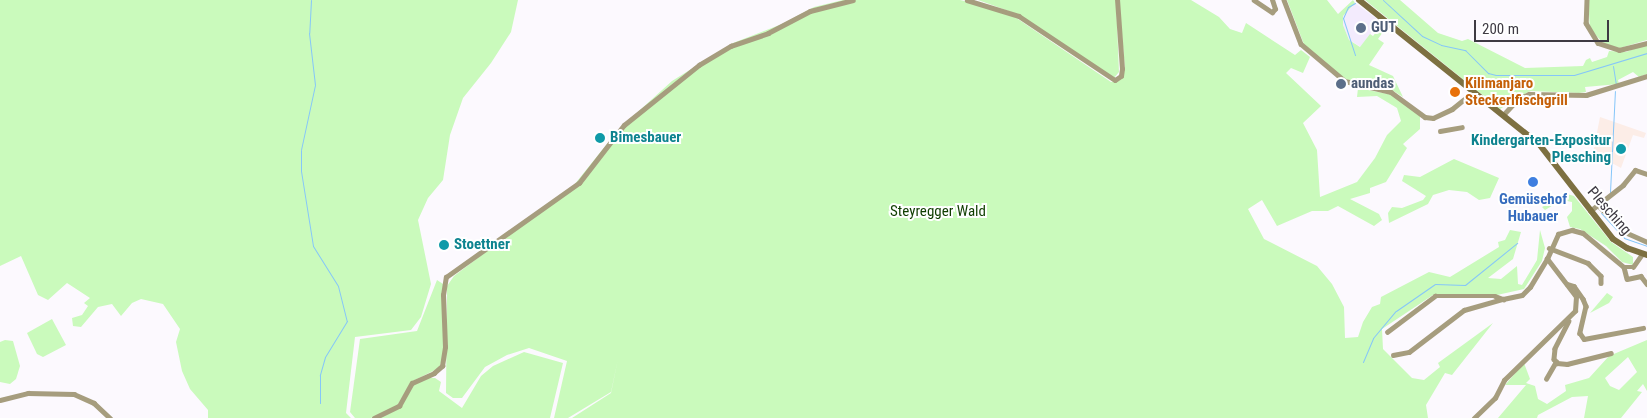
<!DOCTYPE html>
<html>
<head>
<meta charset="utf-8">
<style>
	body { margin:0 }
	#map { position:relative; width:1647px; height:418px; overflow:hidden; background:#fcf9fe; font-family:"Roboto Condensed",sans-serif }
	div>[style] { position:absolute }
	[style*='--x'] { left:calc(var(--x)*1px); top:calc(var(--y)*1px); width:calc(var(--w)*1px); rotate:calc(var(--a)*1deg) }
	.built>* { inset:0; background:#f3ebfd }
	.industrial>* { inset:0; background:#fcede7 }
	.green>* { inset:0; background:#cafabc }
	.stream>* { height:1px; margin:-0.5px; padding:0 0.5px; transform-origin:0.5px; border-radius:0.5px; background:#85c6f9 }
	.minor>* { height:4.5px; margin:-2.25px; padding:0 2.25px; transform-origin:2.25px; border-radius:2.25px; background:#a69d7e }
	.secondary>* { height:6px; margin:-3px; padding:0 3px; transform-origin:3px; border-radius:3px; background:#7d7041 }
	.dots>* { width:14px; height:14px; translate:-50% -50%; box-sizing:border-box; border:2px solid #fff; border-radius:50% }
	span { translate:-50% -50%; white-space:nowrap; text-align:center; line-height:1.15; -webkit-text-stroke:4px #fff; paint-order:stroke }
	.service-label { font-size:15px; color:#4e5e75; font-weight:700 }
	.left { translate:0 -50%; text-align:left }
	.food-label { font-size:15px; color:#c56008; font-weight:700 }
	.culture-label { font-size:15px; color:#0d838f; font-weight:700 }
	.right { translate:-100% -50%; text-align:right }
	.shop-label { font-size:15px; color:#366cbe; font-weight:700 }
	.street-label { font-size:15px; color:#3e3a43 }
	.park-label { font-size:15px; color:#0f3d00 }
	.scale { position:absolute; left:1474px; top:20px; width:135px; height:22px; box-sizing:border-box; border:2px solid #3e3a43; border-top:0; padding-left:6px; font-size:15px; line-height:18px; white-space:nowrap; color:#3e3a43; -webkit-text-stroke:4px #fff; paint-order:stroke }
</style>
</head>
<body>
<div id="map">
	<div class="built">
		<div style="clip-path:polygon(1355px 3px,1380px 21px,1361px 47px,1349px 40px,1343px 25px,1343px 16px)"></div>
	</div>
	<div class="industrial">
		<div style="clip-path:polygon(1600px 117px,1646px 133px,1644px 138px,1633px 135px,1621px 168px,1593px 153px)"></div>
	</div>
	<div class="green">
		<div style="clip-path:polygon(0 0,518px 0,511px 32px,491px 63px,463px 98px,450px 135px,443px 180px,428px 198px,418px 220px,431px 284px,421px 317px,411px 330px,355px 337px,346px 413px,351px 418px,208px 418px,208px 410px,190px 389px,182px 371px,176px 342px,180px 329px,163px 304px,141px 299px,132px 303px,121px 316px,112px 304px,98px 307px,81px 327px,73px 326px,72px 318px,82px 315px,88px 306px,84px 303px,90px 298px,67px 283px,48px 300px,38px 295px,21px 256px,0 266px)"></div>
		<div style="clip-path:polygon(843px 0,960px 0,1006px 11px,1111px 82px,1119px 81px,1125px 69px,1119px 0,1191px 0,1219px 17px,1230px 29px,1242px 33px,1246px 23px,1295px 55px,1301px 50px,1310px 57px,1303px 73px,1291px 68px,1286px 73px,1321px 106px,1303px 123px,1317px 150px,1320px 197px,1357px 182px,1375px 158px,1387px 135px,1401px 121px,1397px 108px,1377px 96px,1357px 97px,1358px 88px,1393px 95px,1420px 116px,1420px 129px,1403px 144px,1407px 148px,1386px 182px,1370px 188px,1370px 193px,1350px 199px,1379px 214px,1382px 220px,1374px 226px,1338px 206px,1328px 211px,1312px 211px,1277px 226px,1262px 200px,1248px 209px,1264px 239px,1317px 266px,1332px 284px,1344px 307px,1345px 338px,1358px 337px,1363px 322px,1372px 307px,1380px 304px,1381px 297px,1429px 272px,1450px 277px,1499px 247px,1498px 242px,1505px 240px,1510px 230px,1521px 232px,1513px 259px,1488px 278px,1501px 279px,1517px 266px,1518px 284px,1522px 285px,1537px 260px,1540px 230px,1545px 248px,1542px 261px,1524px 289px,1497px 295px,1433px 295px,1382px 329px,1383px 349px,1412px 378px,1424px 380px,1440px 367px,1438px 363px,1493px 323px,1452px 375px,1445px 373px,1426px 405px,1428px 418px,572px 418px,611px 393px,618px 359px,611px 392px,568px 418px,554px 418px,567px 361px,529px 348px,507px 355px,485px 367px,462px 398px,453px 398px,446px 393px,447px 286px,454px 276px,574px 185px,619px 129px,672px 81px,733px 43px,782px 24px,814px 7px)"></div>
		<div style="clip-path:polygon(978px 0,1116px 0,1119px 72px,1114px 78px,1017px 14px)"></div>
		<div style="clip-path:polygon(1287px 0,1327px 0,1338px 14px,1353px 0,1355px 3px,1343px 16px,1343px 25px,1349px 40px,1360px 47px,1370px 34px,1373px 36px,1382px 25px,1387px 26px,1378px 39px,1384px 43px,1369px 65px,1393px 76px,1403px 97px,1387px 87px,1344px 79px,1305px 47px)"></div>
		<div style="clip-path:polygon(1365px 0,1400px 0,1438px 33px,1462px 41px,1468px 39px,1525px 68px,1583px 66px,1586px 60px,1590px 58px,1592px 62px,1607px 57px,1609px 51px,1626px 52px,1647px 44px,1647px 74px,1639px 77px,1633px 72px,1618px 80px,1619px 84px,1585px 87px,1586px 92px,1579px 93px,1530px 91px,1500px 109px)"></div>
		<div style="clip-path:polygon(1588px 0,1647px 0,1647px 40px,1620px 48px,1605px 45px,1590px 29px)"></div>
		<div style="clip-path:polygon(1454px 159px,1499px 178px,1490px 198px,1479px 200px,1467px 192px,1449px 190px,1433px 195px,1428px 204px,1389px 223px,1388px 213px,1392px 207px,1402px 208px,1423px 200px,1426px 196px,1402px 181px,1404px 175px,1420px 177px)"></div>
		<div style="clip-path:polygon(1567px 194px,1574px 196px,1611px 242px,1633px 257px,1633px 265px,1622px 262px,1606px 246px,1580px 229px,1570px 227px,1567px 217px,1572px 211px,1572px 202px,1562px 200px,1545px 210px,1542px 207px)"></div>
		<div style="clip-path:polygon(437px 280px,443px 284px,444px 354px,439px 368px,411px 382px,397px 406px,371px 418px,355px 418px,350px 412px,360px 339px,417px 331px)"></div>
		<div style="clip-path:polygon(1607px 293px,1613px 297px,1609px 303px,1590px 313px)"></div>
		<div style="clip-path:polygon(52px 319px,66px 345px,43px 357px,37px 354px,27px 333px)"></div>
		<div style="clip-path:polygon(5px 340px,13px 341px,20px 366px,16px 379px,10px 384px,0 382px,0 342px)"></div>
		<div style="clip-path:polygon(evenodd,1647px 340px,1647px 391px,1643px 384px,1637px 391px,1642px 392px,1621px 418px,1584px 418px,1588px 396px,1572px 397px,1538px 415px,1537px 418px,1498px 418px,1526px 385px,1505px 385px,1524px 363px,1530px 379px,1526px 383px,1535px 386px,1538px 399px,1547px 404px,1566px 391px,1565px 385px,1589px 378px,1609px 356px,1647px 340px,1628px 357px,1637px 372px,1619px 390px,1610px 386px,1605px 378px,1628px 357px)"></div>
		<div style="clip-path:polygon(524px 352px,563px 363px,550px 418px,379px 418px,400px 406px,415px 383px,425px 378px,435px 378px,441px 382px,439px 391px,462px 408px,481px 376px,493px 366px)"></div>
	</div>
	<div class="stream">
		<div style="--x:311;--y:0;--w:33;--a:93"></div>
		<div style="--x:309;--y:33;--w:52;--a:83.4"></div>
		<div style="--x:315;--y:85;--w:66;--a:102.2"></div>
		<div style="--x:301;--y:150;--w:21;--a:90"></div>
		<div style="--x:301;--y:171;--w:76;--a:80.9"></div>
		<div style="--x:313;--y:246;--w:47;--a:58"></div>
		<div style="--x:338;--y:286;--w:36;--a:76"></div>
		<div style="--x:347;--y:321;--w:42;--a:121.4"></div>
		<div style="--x:325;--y:357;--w:19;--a:106"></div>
		<div style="--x:320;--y:375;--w:28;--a:90"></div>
		<div style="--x:1383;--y:0;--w:53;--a:42.7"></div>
		<div style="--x:1422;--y:36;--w:21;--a:25"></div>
		<div style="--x:1441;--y:45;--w:25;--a:12"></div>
		<div style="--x:1465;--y:50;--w:33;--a:45"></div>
		<div style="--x:1488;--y:73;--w:8;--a:14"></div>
		<div style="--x:1496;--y:75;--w:78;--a:0"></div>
		<div style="--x:1574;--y:75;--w:76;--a:-16.8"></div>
		<div style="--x:1355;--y:3;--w:8;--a:150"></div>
		<div style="--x:1348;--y:7;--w:12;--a:114"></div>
		<div style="--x:1343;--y:18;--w:39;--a:72"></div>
		<div style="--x:1613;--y:66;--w:18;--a:81"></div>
		<div style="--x:1610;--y:192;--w:101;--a:-87.2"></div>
		<div style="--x:1601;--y:213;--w:34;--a:47"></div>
		<div style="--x:1624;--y:238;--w:24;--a:19"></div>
		<div style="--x:1363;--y:362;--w:26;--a:-67"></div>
		<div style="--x:1373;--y:338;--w:35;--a:-50"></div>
		<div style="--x:1396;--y:311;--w:47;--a:-34.7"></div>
		<div style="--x:1435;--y:284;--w:30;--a:2"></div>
		<div style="--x:1465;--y:285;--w:67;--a:-38.9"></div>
	</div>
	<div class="minor">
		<div style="--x:967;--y:0;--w:54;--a:17.1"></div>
		<div style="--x:1019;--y:16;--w:115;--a:33.7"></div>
		<div style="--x:1115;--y:80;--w:7;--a:-34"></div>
		<div style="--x:1121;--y:76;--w:7;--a:-82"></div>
		<div style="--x:1122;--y:69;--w:69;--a:-94.1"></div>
		<div style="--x:1254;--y:0;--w:22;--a:34"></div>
		<div style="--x:1272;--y:12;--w:4;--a:-45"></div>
		<div style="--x:1275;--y:9;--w:9;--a:-108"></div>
		<div style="--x:1284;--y:0;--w:47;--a:68.9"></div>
		<div style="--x:1301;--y:44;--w:57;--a:40.1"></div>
		<div style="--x:1345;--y:81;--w:47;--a:13.4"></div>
		<div style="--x:1391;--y:92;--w:42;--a:36.3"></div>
		<div style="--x:1425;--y:117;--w:8;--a:7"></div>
		<div style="--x:1433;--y:118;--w:21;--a:-25"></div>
		<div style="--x:1452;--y:109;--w:27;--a:-39"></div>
		<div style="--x:1587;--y:0;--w:23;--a:92"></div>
		<div style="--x:1586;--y:23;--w:23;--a:59"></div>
		<div style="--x:1598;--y:43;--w:22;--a:18"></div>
		<div style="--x:1619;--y:50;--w:29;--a:-14"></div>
		<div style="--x:1503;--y:115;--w:22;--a:-47"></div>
		<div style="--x:1518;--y:99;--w:12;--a:-24"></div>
		<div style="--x:1529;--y:94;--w:57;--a:1"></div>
		<div style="--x:1586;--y:95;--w:64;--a:-17.3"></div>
		<div style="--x:1440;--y:131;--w:22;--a:-10"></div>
		<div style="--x:1598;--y:205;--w:38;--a:45"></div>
		<div style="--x:1625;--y:232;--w:24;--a:24"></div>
		<div style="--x:1590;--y:211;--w:42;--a:-38.2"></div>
		<div style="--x:1623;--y:185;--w:19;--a:-51"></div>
		<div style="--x:1635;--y:170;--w:13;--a:18"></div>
		<div style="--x:1549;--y:248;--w:42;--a:21"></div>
		<div style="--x:1588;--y:263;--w:18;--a:45"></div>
		<div style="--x:1601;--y:276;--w:7;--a:90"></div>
		<div style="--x:1624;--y:267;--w:12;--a:76"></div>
		<div style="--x:1627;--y:279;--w:14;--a:-12"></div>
		<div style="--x:1641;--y:276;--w:10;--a:53"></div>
		<div style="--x:1567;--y:284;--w:7;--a:16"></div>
		<div style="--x:1574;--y:286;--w:16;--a:55"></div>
		<div style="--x:1583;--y:299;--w:8;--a:67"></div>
		<div style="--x:1586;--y:306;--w:28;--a:103"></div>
		<div style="--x:1580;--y:333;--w:7;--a:56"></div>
		<div style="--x:1584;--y:339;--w:60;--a:-10.6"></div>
		<div style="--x:1569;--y:321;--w:31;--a:117"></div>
		<div style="--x:1555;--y:349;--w:10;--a:96"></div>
		<div style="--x:1554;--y:359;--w:5;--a:53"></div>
		<div style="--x:1557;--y:363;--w:10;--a:6"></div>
		<div style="--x:1567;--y:364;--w:45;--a:-14"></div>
		<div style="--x:1387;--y:332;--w:60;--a:-36.9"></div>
		<div style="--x:1435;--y:296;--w:60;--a:0"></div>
		<div style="--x:1495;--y:296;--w:9;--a:21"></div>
		<div style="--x:1503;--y:299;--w:19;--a:-12"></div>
		<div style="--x:1522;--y:295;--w:11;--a:-45"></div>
		<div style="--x:1530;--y:287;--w:33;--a:-59"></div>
		<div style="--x:1393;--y:355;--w:16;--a:-11"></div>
		<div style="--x:1409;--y:352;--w:69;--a:-37.4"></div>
		<div style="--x:1464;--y:310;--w:40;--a:-16"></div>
		<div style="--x:1546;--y:379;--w:20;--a:-60"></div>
		<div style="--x:0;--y:400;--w:29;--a:-14"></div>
		<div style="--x:28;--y:393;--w:46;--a:1.2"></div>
		<div style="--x:74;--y:394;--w:22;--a:24"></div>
		<div style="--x:94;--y:403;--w:22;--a:43"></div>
		<div style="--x:374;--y:418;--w:28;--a:-26"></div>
		<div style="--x:399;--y:406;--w:26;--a:-61"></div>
		<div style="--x:412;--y:383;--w:24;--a:-24"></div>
		<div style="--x:434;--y:373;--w:11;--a:-41"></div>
		<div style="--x:442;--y:366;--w:19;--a:-81"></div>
		<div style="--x:445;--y:347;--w:52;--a:-92.2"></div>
		<div style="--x:443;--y:295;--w:18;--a:-81"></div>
		<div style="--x:446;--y:277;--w:163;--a:-35.3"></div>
		<div style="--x:579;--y:183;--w:73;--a:-52.2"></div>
		<div style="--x:624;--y:125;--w:96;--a:-38.7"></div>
		<div style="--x:699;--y:65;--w:37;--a:-31"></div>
		<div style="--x:731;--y:46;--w:39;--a:-19"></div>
		<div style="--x:768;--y:33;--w:47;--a:-27.6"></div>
		<div style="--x:810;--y:11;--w:44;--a:-14.3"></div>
		<div style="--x:1474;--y:418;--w:29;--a:-44"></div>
		<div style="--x:1495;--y:398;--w:20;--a:-63"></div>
		<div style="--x:1504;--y:380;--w:99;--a:-44.2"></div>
		<div style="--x:1575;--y:311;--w:14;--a:-86"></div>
		<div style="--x:1576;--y:297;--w:48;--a:-127.3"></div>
		<div style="--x:1547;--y:259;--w:27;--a:-66"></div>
		<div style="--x:1558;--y:234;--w:15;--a:-16"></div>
		<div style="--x:1572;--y:230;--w:11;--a:15"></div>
		<div style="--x:1583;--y:233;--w:53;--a:39.7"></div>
		<div style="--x:1624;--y:267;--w:9;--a:0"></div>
		<div style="--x:1633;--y:267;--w:16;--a:-55"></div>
	</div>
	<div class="secondary">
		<div style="--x:1359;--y:0;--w:231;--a:38.7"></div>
		<div style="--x:1539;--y:144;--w:120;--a:52.1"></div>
		<div style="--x:1613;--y:239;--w:17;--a:33"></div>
		<div style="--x:1627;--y:248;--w:21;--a:19"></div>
	</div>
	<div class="dots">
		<div style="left:1361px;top:28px;background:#5c6f8a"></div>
		<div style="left:1341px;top:84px;background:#5c6f8a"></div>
		<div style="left:1455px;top:92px;background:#e8710a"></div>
		<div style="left:600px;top:138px;background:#0f9aa8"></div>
		<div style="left:1621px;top:149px;background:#0f9aa8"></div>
		<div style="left:1533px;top:182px;background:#3f7fe0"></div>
		<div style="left:444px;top:245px;background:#0f9aa8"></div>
	</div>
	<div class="service-label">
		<span class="left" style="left:1371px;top:28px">GUT</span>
		<span class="left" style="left:1351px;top:84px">aundas</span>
	</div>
	<div class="food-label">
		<span class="left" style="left:1465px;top:92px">Kilimanjaro<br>Steckerlfischgrill</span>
	</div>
	<div class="culture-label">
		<span class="left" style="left:610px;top:138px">Bimesbauer</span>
		<span class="right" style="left:1611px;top:149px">Kindergarten-Expositur<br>Plesching</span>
		<span class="left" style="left:454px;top:245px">Stoettner</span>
	</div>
	<div class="shop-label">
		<span style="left:1533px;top:208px">Gemüsehof<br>Hubauer</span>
	</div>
	<div class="street-label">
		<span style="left:1609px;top:211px;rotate:49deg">Plesching</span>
	</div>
	<div class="park-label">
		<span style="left:938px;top:212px">Steyregger Wald</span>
	</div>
	<div class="scale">200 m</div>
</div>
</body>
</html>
